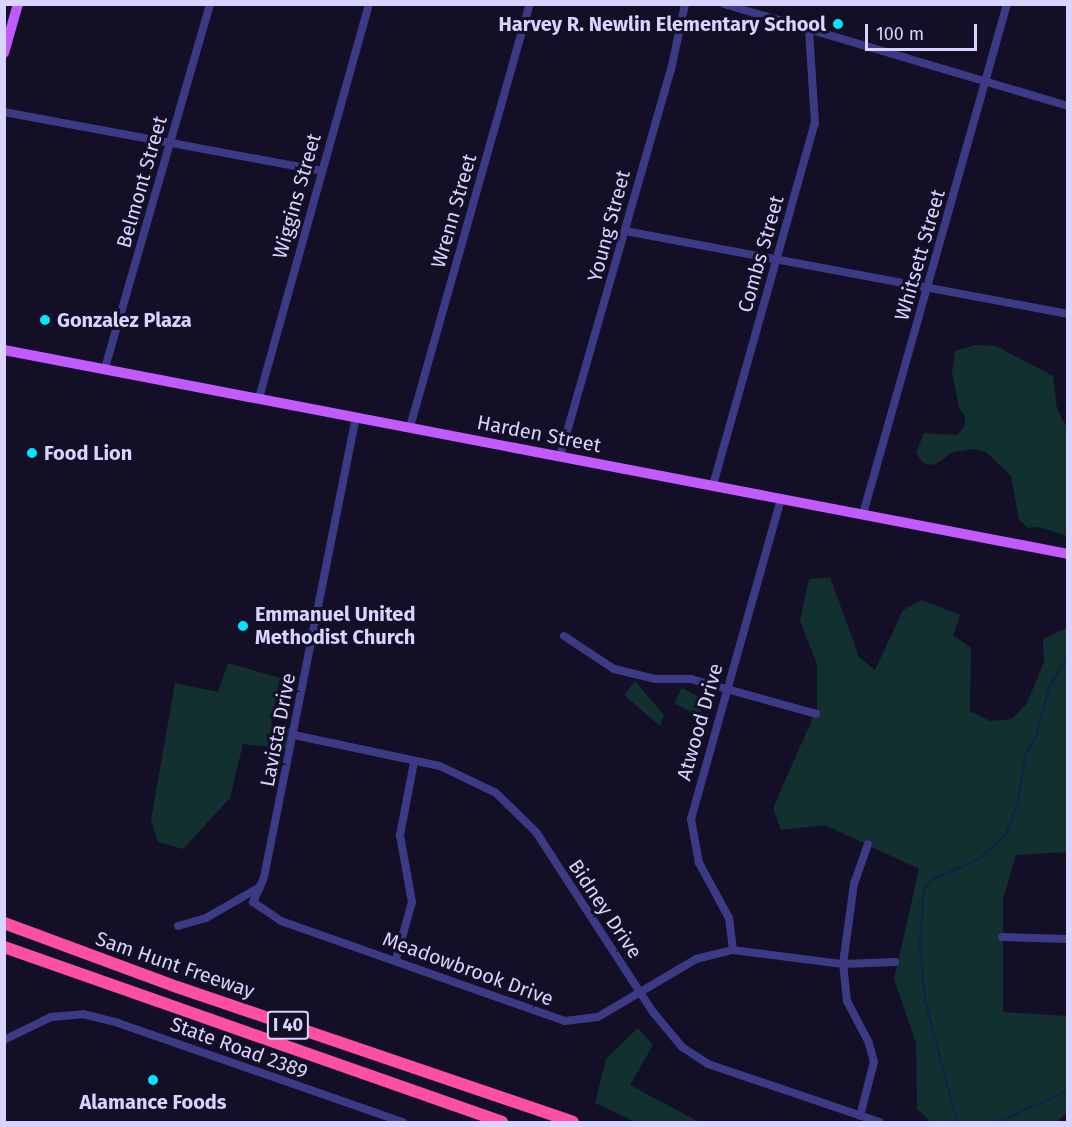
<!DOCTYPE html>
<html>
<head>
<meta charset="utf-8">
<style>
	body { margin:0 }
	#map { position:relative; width:1072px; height:1127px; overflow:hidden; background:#130f26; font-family:"Fira Sans",sans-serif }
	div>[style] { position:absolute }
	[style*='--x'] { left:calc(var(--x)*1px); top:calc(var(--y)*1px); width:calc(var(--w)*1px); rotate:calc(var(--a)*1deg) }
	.green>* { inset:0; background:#12302f; transform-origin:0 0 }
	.stream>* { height:2px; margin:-1px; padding:0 1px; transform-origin:1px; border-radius:1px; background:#0c2248 }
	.minor>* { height:8px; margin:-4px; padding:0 4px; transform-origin:4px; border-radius:4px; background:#3d3a85 }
	.major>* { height:10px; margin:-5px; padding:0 5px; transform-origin:5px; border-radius:5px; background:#c25bff }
	.highway>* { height:12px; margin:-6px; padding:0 6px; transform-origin:6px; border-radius:6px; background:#ff4fa3 }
	.dots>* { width:16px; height:16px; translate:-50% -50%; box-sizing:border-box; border:3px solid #130f26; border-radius:50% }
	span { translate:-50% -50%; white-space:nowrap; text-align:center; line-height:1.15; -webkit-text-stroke:6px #130f26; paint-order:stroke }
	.shield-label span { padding:2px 4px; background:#130f26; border:2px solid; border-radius:4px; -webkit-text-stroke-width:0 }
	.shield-label { font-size:18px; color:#d9d4ff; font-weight:700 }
	.poi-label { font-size:20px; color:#d9d4ff; font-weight:700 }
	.right { translate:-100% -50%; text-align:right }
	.left { translate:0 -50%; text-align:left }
	.street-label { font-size:20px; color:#d9d4ff }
	.frame { position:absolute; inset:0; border:6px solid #d9d4ff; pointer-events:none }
	.scale { position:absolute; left:865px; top:24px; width:112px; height:27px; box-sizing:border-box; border:3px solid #d9d4ff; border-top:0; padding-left:8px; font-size:18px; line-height:21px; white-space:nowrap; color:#d9d4ff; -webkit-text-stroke:4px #130f26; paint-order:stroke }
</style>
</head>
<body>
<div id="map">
	<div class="green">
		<div style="clip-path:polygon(975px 345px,996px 346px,1053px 376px,1057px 409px,1067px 428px,1067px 536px,1039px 527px,1028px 528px,1019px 520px,1011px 476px,986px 452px,974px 449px,953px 452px,934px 465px,923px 463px,916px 453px,924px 433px,957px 435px,964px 427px,965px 417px,959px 407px,952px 373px,955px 351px)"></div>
		<div style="clip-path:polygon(830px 577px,859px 657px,875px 670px,903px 610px,922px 600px,960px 615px,953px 635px,971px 648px,970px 711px,990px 721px,1012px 719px,1027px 703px,1044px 662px,1043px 639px,1067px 628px,1067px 852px,1016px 855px,1003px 899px,1003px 1012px,1067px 1016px,1067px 1112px,1057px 1122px,931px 1122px,917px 1109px,916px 1043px,894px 979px,919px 869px,825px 825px,781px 830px,773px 808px,817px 708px,817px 664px,800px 621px,809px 579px)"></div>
		<div style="clip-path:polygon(228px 663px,280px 678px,271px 725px,293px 729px,289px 749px,243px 744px,230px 798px,183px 849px,158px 842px,151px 820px,175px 683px,218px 692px)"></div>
		<div style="clip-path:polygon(635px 681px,664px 715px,660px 726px,624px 695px)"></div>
		<div style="left:682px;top:688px;width:27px;height:17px;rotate:28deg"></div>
		<div style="clip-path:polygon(638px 1028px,653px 1045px,630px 1085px,699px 1122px,636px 1122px,595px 1103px,606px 1059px)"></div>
	</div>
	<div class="stream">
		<div style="--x:957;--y:1122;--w:126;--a:-104.7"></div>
		<div style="--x:925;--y:1000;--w:55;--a:-95.2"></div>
		<div style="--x:920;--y:945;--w:56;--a:-85.9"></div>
		<div style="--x:924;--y:889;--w:13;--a:-48"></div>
		<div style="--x:933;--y:879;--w:50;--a:-23.5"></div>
		<div style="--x:979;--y:859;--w:37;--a:-43"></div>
		<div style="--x:1006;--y:834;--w:34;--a:-69"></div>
		<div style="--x:1018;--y:802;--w:48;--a:-81.5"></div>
		<div style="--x:1025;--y:755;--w:22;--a:-60"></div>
		<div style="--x:1036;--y:736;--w:50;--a:-74.8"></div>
		<div style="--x:1049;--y:688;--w:38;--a:-60"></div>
		<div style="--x:997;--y:1122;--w:77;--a:-23.6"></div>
	</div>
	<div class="minor">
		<div style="--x:724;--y:4;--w:359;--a:16.5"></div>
		<div style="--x:4;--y:112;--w:322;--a:10.5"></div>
		<div style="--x:625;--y:231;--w:451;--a:10.6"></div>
		<div style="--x:105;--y:368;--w:379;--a:-73.9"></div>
		<div style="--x:259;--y:398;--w:409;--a:-74.4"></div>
		<div style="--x:410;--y:427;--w:440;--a:-74.2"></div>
		<div style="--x:560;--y:456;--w:402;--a:-74"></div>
		<div style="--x:671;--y:70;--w:67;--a:-78"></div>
		<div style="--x:713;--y:485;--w:376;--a:-74.3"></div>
		<div style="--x:815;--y:123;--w:94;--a:-93.7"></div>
		<div style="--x:863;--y:514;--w:530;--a:-74.23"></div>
		<div style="--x:564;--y:636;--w:60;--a:33.4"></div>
		<div style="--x:614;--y:669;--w:42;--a:13.7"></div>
		<div style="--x:655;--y:679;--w:36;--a:0"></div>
		<div style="--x:691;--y:679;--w:130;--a:15.6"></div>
		<div style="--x:294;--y:735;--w:149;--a:12"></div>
		<div style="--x:440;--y:766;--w:62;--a:25.7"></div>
		<div style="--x:496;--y:793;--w:56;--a:44.3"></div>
		<div style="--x:536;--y:832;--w:215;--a:57"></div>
		<div style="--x:653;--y:1012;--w:45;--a:50.4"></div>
		<div style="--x:682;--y:1047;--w:31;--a:33"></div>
		<div style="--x:708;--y:1064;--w:181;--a:18.7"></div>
		<div style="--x:260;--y:887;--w:17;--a:115"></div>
		<div style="--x:253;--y:902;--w:34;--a:34"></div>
		<div style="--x:281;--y:921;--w:301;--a:19.4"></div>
		<div style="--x:565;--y:1021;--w:33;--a:-7"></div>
		<div style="--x:598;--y:1017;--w:114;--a:-30.6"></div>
		<div style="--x:696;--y:959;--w:38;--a:-14"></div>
		<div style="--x:733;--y:950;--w:111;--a:7.3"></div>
		<div style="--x:843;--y:964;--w:52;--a:-2.2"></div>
		<div style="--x:178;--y:926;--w:29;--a:-16"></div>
		<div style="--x:206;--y:918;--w:62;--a:-29.9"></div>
		<div style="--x:260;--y:887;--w:11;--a:-68"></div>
		<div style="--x:264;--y:877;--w:468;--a:-78.7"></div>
		<div style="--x:1002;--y:937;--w:66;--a:1.7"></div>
		<div style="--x:733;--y:950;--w:32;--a:-97"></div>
		<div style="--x:729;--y:918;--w:63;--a:-118.6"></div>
		<div style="--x:699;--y:863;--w:45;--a:-100.3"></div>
		<div style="--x:691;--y:819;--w:332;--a:-74.3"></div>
		<div style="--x:396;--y:959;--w:59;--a:-74.3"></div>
		<div style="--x:412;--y:902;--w:68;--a:-100.2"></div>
		<div style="--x:400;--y:835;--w:74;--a:-79.1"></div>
		<div style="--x:4;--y:1040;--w:52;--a:-26.1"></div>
		<div style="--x:51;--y:1017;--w:32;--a:-5"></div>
		<div style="--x:83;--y:1014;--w:36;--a:14"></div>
		<div style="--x:118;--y:1023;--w:302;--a:19.2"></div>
		<div style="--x:860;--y:1116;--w:56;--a:-75.5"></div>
		<div style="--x:874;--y:1062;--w:20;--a:-105"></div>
		<div style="--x:869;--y:1043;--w:47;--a:-117.6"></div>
		<div style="--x:847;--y:1001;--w:37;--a:-96"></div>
		<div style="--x:843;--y:964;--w:81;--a:-82.2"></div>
		<div style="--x:854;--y:884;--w:42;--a:-70.7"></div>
	</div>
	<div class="major">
		<div style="--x:4;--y:53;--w:51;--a:-74.1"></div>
		<div style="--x:4;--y:350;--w:1083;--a:10.85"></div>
	</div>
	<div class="highway">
		<div style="--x:4;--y:923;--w:184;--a:20.3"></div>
		<div style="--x:177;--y:987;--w:418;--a:18.8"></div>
		<div style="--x:4;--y:947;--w:528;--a:19.36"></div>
	</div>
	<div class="dots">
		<div style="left:838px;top:24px;background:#00e5ff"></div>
		<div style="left:45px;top:320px;background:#00e5ff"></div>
		<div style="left:32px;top:453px;background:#00e5ff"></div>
		<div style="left:243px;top:626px;background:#00e5ff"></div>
		<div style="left:153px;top:1080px;background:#00e5ff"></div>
	</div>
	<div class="shield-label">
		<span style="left:288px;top:1025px">I 40</span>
	</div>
	<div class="poi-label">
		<span class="right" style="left:826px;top:24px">Harvey R. Newlin Elementary School</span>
		<span class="left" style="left:57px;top:320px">Gonzalez Plaza</span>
		<span class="left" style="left:44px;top:453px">Food Lion</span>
		<span class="left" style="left:255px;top:626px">Emmanuel United<br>Methodist Church</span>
		<span style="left:153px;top:1102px">Alamance Foods</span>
	</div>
	<div class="street-label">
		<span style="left:142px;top:182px;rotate:-74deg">Belmont Street</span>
		<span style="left:297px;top:196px;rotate:-74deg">Wiggins Street</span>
		<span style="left:454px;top:211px;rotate:-74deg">Wrenn Street</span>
		<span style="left:609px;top:226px;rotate:-75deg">Young Street</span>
		<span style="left:761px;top:254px;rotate:-74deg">Combs Street</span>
		<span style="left:920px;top:255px;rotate:-74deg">Whitsett Street</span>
		<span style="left:539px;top:434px;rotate:11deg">Harden Street</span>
		<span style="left:700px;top:722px;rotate:-74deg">Atwood Drive</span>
		<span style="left:278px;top:730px;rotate:-79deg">Lavista Drive</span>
		<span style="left:605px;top:909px;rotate:56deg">Bidney Drive</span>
		<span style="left:175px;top:965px;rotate:19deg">Sam Hunt Freeway</span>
		<span style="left:468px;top:969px;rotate:20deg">Meadowbrook Drive</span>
		<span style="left:239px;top:1048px;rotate:20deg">State Road 2389</span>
	</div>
	<div class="frame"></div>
	<div class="scale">100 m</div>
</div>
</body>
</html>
